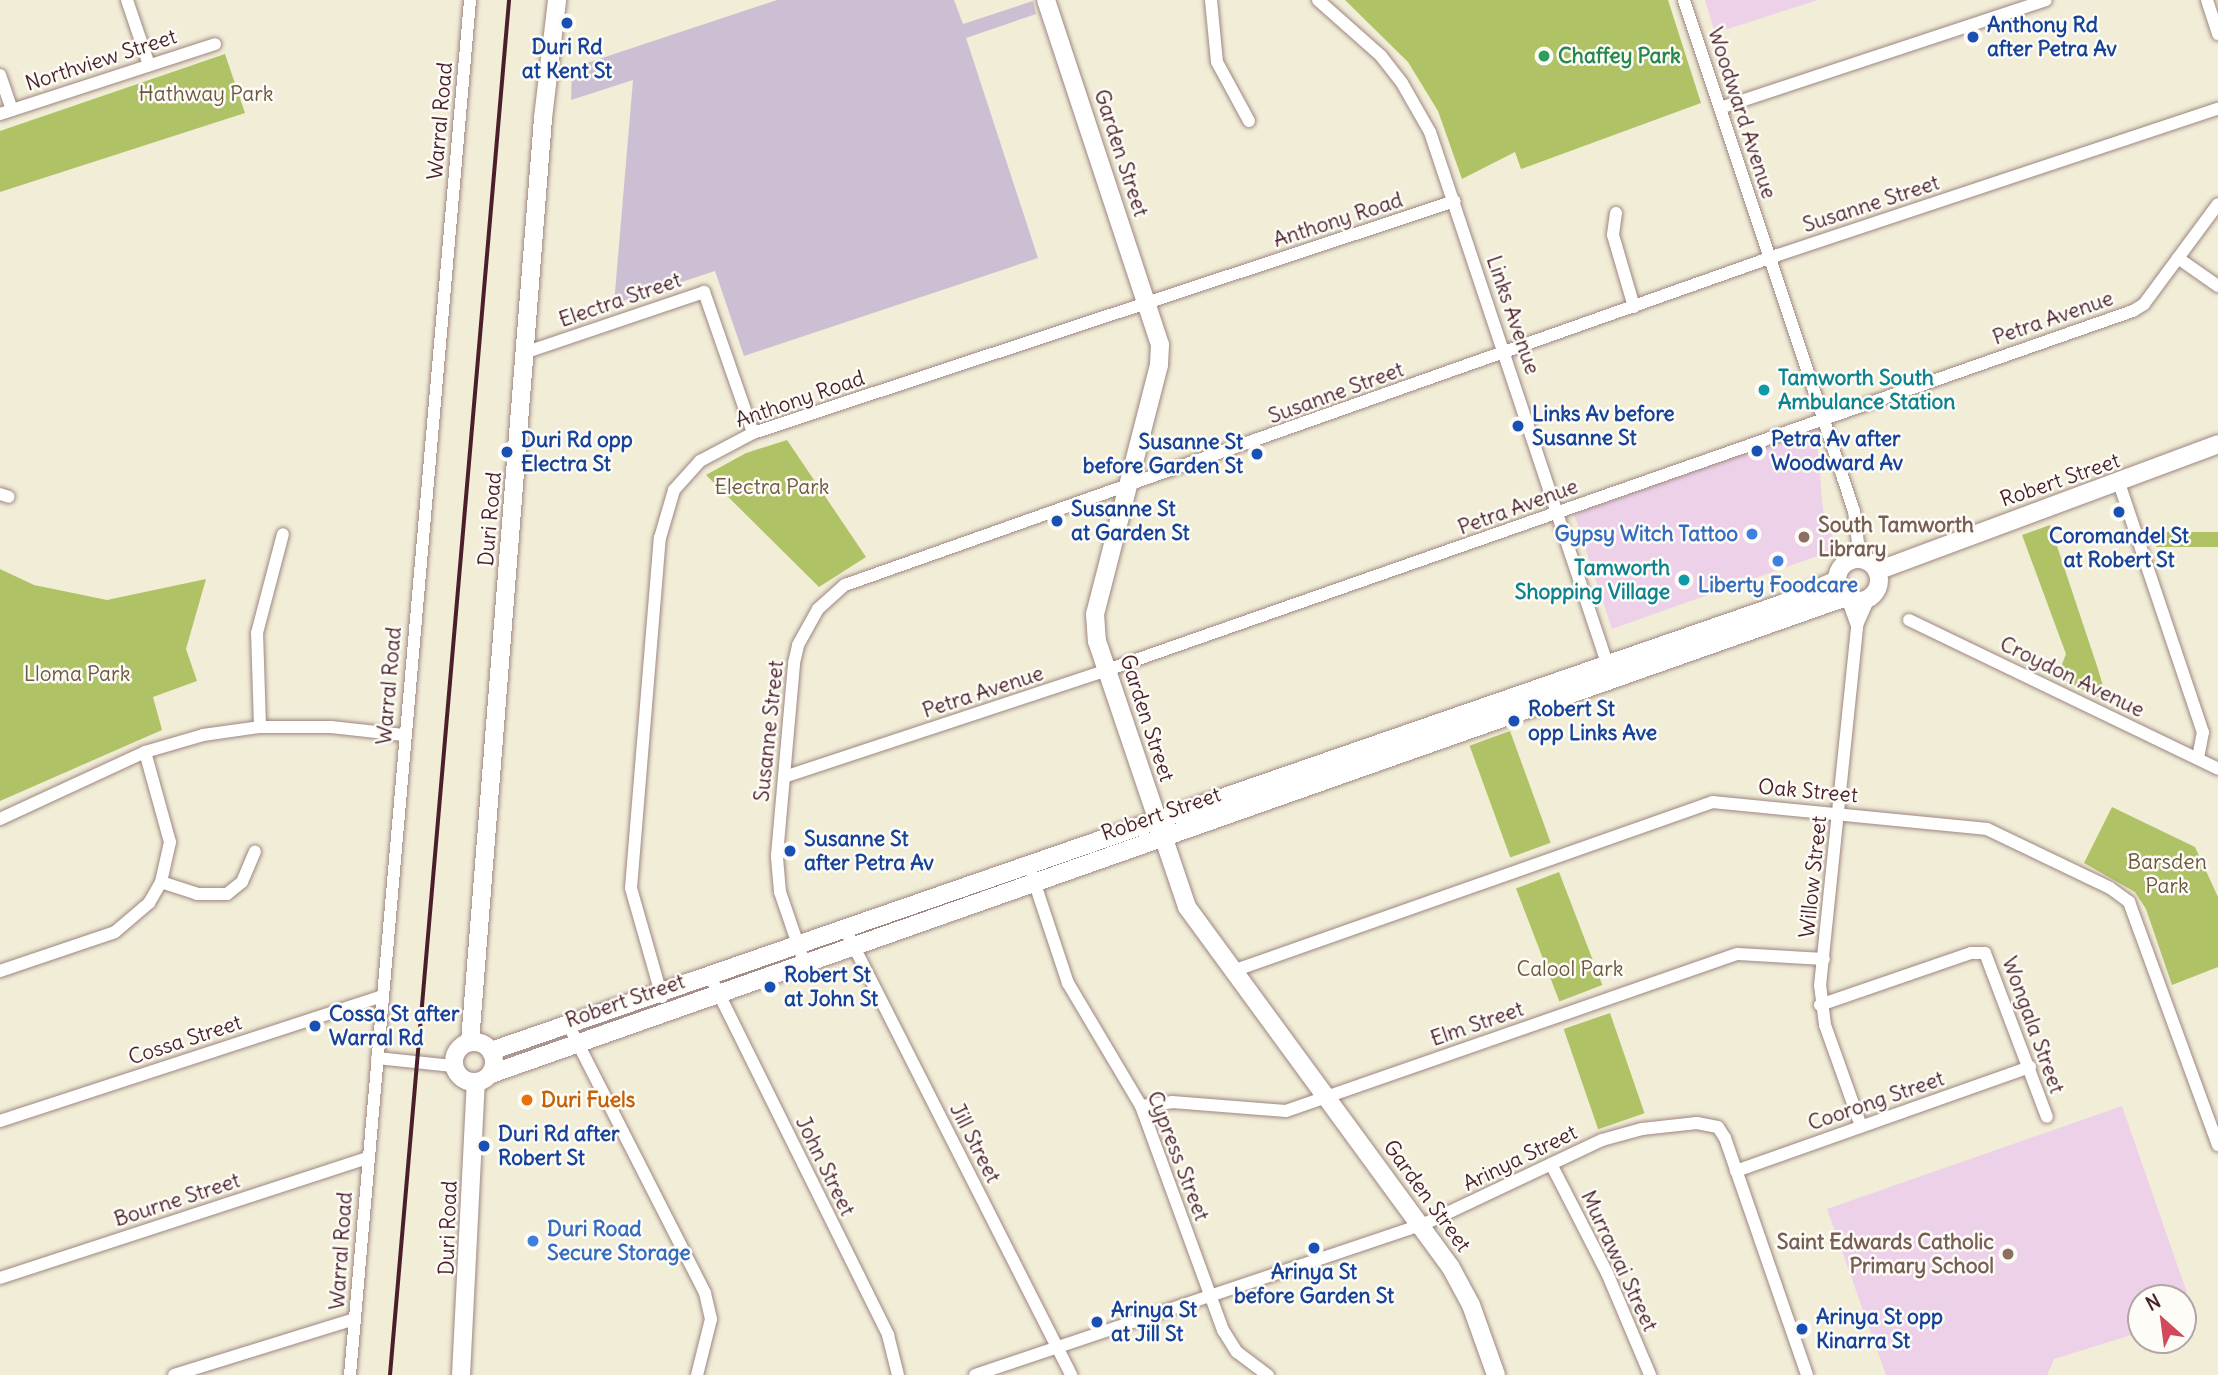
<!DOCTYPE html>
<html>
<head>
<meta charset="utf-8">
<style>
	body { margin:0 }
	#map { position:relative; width:2218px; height:1375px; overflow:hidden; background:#f1edd7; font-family:Delius,sans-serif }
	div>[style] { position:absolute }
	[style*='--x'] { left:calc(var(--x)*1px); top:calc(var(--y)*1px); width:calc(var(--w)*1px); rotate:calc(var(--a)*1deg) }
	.built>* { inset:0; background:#edd1e9 }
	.industrial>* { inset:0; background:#ccbfd4 }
	.green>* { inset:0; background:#b0c266; transform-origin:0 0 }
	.roads { filter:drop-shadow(0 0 2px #9e8681) drop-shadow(0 0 2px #9e8681) }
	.street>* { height:12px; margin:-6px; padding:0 6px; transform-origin:6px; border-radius:6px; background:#fff }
	.secondary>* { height:18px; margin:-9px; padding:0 9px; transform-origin:9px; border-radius:9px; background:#fff }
	.secondary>.ring { margin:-9px; padding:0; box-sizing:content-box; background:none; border:18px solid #fff; border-radius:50% }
	.rail>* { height:3.5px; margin:-1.75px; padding:0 1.75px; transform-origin:1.75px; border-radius:1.75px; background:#4a1f2b }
	.dots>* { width:19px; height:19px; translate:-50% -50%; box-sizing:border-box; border:4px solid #fdfcf7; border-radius:50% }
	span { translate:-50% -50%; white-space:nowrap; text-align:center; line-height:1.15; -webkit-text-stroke:5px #fdfcf7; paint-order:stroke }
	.transit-label { font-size:21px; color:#164399; font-weight:700 }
	.left { translate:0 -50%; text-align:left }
	.right { translate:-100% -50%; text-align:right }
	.leisure-label { font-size:21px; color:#27864d; font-weight:700 }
	.street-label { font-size:21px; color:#4a1f2b }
	.park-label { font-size:21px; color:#6e5840 }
	.culture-label { font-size:21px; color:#0d838f; font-weight:700 }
	.education-label { font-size:21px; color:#785e54; font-weight:700 }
	.shop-label { font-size:21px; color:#366cbe; font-weight:700 }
	.food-label { font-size:21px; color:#c56008; font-weight:700 }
	.north { position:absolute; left:2127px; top:1284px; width:70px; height:70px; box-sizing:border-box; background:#fdfcf7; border:2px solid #b5a4a5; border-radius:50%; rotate:332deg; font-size:19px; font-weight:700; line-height:28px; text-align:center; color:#4a1f2b }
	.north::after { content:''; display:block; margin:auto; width:24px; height:32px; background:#d1495b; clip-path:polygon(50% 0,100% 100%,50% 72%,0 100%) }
</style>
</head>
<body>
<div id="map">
	<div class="built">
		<div style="clip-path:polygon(1705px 0,1818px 0,1715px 33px)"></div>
		<div style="clip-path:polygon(1816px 428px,1823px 510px,1837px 549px,1612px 629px,1574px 514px)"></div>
		<div style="clip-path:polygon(2122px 1106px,2195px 1316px,2183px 1319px,2183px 1298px,2141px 1298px,2141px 1332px,2054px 1359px,2047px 1375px,1886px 1375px,1827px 1209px)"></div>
	</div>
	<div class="industrial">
		<div style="clip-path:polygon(777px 0,954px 0,963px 24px,1033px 1px,1036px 14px,966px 38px,1038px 258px,744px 356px,715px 271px,614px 304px,633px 80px,571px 100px,572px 68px)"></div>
	</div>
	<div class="green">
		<div style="clip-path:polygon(1345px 0,1668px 0,1701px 103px,1521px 169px,1515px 152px,1462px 179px,1438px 111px,1408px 62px)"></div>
		<div style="clip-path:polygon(225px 54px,245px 113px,0 192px,0 131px)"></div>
		<div style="clip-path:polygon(787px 440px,866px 557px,819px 587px,706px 475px,746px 453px)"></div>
		<div style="clip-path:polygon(2050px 525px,2097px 666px,2108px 702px,2057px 677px,2066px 654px,2022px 535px)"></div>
		<div style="left:2218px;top:532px;width:15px;height:62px;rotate:90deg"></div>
		<div style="clip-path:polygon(0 569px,34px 585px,107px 600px,206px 579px,186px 649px,197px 681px,153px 697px,162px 730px,0 801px)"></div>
		<div style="left:1510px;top:731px;width:119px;height:43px;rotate:70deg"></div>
		<div style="clip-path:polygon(2112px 807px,2195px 847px,2218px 897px,2218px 967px,2172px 985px,2146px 909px,2135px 892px,2084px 863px)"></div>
		<div style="left:1559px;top:872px;width:121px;height:46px;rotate:69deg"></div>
		<div style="left:1610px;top:1013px;width:106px;height:49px;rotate:71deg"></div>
	</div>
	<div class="roads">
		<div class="street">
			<div style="--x:127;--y:0;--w:69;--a:71.3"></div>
			<div style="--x:1211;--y:0;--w:62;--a:84.5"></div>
			<div style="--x:1217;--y:62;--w:67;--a:61.5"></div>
			<div style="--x:1318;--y:0;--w:84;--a:41.6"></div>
			<div style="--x:1381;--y:56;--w:34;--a:52"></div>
			<div style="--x:1402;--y:83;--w:56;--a:60.3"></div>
			<div style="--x:1430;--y:132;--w:566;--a:71.57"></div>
			<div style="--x:1684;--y:0;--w:539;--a:71.6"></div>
			<div style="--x:1854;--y:511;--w:48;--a:82.9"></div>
			<div style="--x:2207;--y:0;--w:36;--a:72"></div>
			<div style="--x:0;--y:75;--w:37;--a:71"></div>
			<div style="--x:1720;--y:108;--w:343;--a:-18.3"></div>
			<div style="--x:0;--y:114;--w:226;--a:-18"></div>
			<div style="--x:1616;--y:213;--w:22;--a:98"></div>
			<div style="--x:1613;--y:235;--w:75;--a:73.7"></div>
			<div style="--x:2178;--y:258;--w:49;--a:35"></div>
			<div style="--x:527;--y:352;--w:187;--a:-18.7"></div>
			<div style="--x:704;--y:292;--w:149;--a:70.8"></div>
			<div style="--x:2119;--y:483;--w:263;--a:71.4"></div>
			<div style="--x:2203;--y:732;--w:26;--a:101"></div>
			<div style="--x:0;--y:494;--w:9;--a:18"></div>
			<div style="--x:1847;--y:598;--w:29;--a:70"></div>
			<div style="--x:1909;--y:620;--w:343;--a:25.7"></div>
			<div style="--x:260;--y:727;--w:94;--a:-91.8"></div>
			<div style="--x:257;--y:633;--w:102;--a:-75.3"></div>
			<div style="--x:784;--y:777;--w:340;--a:-18.3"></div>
			<div style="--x:1107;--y:670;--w:1087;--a:-19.29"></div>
			<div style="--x:2133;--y:311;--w:13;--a:-32"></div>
			<div style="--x:2144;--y:304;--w:124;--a:-53.5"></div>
			<div style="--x:0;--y:819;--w:160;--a:-24.8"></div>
			<div style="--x:145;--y:752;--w:60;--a:-16.3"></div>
			<div style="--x:203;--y:735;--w:58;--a:-8"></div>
			<div style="--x:260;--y:727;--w:71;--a:0"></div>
			<div style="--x:331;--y:727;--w:73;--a:6.3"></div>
			<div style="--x:1032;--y:875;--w:114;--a:71.6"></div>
			<div style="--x:1068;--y:983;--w:143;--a:59.3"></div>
			<div style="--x:1141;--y:1106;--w:239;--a:69.9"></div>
			<div style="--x:1223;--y:1330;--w:26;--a:58"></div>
			<div style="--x:1237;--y:1352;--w:39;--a:37"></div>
			<div style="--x:161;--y:882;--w:38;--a:18"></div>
			<div style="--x:197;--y:894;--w:30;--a:0"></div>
			<div style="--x:227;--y:894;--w:19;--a:-39"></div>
			<div style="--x:242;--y:882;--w:33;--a:-67"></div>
			<div style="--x:845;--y:929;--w:500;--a:63.1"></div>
			<div style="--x:804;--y:962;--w:74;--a:-108.9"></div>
			<div style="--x:780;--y:892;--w:37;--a:-95"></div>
			<div style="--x:777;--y:855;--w:193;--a:-84.9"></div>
			<div style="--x:794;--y:663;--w:18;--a:-77"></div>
			<div style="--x:798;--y:645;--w:41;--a:-60.9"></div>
			<div style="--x:818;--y:609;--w:36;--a:-42"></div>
			<div style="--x:845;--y:585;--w:990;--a:-19.48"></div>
			<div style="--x:1778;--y:255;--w:464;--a:-18.4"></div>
			<div style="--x:0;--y:971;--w:121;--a:-18.7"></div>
			<div style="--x:115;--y:932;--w:45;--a:-40.5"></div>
			<div style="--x:149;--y:903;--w:24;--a:-60"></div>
			<div style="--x:161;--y:882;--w:41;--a:-77.3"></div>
			<div style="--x:170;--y:842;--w:93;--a:-105.5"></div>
			<div style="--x:1233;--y:971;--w:509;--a:-19.4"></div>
			<div style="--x:1713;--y:802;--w:275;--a:5.6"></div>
			<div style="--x:1987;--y:829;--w:136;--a:25.6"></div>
			<div style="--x:2110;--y:888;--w:24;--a:36"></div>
			<div style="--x:2129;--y:902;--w:259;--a:69.9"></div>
			<div style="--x:710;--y:976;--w:401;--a:63.6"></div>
			<div style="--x:888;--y:1335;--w:41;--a:76"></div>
			<div style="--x:662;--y:997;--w:113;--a:-105.9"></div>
			<div style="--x:631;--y:888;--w:351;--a:-85.3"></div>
			<div style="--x:660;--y:538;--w:50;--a:-73.7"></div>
			<div style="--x:674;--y:490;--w:39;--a:-48"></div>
			<div style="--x:700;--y:461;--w:60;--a:-27.8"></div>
			<div style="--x:753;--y:433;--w:739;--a:-18.29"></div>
			<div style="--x:1820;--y:1005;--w:160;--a:-19"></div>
			<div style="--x:1971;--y:953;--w:14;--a:0"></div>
			<div style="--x:1985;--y:953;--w:175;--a:69.3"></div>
			<div style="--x:569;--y:1026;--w:300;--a:63"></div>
			<div style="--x:705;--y:1293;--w:27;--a:77"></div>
			<div style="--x:711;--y:1319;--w:58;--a:104"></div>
			<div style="--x:377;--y:1058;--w:76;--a:6"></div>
			<div style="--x:1141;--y:1106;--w:31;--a:-7"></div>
			<div style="--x:1172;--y:1102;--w:114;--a:4.5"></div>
			<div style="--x:1286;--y:1111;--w:478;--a:-19.2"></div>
			<div style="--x:1738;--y:954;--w:86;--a:3.3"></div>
			<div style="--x:0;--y:1121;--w:402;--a:-18.1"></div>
			<div style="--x:1861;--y:1126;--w:107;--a:-109.6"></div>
			<div style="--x:1825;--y:1025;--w:39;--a:-97"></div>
			<div style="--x:1820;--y:986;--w:363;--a:-84.1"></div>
			<div style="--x:1857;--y:625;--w:30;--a:-66"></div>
			<div style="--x:1551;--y:1164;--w:123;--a:62.8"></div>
			<div style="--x:1607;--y:1273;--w:111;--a:67.1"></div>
			<div style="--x:1736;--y:1171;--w:312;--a:-19.5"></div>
			<div style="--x:0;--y:1278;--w:386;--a:-18.1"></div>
			<div style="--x:174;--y:1375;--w:189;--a:-17.2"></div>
			<div style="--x:350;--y:1375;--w:1380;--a:-85.01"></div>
			<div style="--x:975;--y:1375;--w:471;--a:-18.6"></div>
			<div style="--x:1422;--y:1225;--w:199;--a:-25.3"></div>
			<div style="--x:1602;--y:1140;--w:41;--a:-15.4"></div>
			<div style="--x:1642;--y:1129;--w:55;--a:-6.2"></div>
			<div style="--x:1697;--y:1123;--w:21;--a:11"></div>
			<div style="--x:1718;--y:1127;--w:13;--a:58"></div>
			<div style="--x:1725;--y:1138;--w:251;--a:70.9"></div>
		</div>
		<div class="secondary">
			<div style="--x:1046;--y:0;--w:363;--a:71.7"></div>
			<div style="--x:1160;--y:345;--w:20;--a:93"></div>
			<div style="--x:1159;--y:365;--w:257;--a:104.4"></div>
			<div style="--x:1095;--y:614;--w:27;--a:86"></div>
			<div style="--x:1097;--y:641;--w:281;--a:71.3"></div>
			<div style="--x:1187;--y:907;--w:445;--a:53.8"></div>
			<div style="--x:1450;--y:1266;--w:44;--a:61.7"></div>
			<div style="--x:1471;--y:1305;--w:74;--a:70.3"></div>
			<div class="ring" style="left:1837px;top:559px;width:24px;height:24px"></div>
			<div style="--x:1877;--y:571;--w:364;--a:-20.4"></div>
			<div class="ring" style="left:454px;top:1042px;width:22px;height:22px"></div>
			<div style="--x:470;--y:1042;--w:927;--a:-85.48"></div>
			<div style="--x:543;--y:118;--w:119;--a:-83.2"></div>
			<div style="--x:491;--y:1051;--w:1366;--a:-19.1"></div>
			<div style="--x:1782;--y:604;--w:60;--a:-23.6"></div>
			<div style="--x:491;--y:1074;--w:1437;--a:-19.39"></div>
			<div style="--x:461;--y:1375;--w:292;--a:-87.1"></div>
		</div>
	</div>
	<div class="rail">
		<div style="--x:390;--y:1375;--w:1380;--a:-85.05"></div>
	</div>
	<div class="dots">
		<div style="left:567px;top:23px;background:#1a4fb4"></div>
		<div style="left:1973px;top:37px;background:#1a4fb4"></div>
		<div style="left:1544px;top:56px;background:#2e9e5b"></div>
		<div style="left:1764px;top:390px;background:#0f9aa8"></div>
		<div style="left:1518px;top:426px;background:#1a4fb4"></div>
		<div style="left:1757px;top:451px;background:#1a4fb4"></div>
		<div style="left:507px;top:452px;background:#1a4fb4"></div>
		<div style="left:1257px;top:454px;background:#1a4fb4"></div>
		<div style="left:2119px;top:512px;background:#1a4fb4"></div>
		<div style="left:1057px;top:521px;background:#1a4fb4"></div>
		<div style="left:1752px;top:534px;background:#3f7fe0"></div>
		<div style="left:1804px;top:537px;background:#8d6e63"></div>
		<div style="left:1778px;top:561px;background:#3f7fe0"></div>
		<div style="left:1684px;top:580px;background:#0f9aa8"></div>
		<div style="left:1514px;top:721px;background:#1a4fb4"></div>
		<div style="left:790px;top:851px;background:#1a4fb4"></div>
		<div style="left:770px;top:987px;background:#1a4fb4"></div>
		<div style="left:315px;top:1026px;background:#1a4fb4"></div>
		<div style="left:527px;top:1100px;background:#e8710a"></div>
		<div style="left:484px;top:1146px;background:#1a4fb4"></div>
		<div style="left:533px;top:1241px;background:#3f7fe0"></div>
		<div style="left:1314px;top:1248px;background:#1a4fb4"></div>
		<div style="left:2008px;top:1254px;background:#8d6e63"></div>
		<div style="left:1097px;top:1322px;background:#1a4fb4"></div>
		<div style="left:1802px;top:1329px;background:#1a4fb4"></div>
	</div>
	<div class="transit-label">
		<span class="left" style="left:1987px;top:37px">Anthony Rd<br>after Petra Av</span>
		<span style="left:567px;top:59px">Duri Rd<br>at Kent St</span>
		<span class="left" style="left:1532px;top:426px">Links Av before<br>Susanne St</span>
		<span class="left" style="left:1771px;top:451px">Petra Av after<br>Woodward Av</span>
		<span class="left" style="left:521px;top:452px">Duri Rd opp<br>Electra St</span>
		<span class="right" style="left:1243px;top:454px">Susanne St<br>before Garden St</span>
		<span class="left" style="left:1071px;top:521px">Susanne St<br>at Garden St</span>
		<span style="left:2119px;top:548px">Coromandel St<br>at Robert St</span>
		<span class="left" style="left:1528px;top:721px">Robert St<br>opp Links Ave</span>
		<span class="left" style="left:804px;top:851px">Susanne St<br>after Petra Av</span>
		<span class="left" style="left:784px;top:987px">Robert St<br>at John St</span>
		<span class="left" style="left:329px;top:1026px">Cossa St after<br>Warral Rd</span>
		<span class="left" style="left:498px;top:1146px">Duri Rd after<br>Robert St</span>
		<span style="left:1314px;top:1284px">Arinya St<br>before Garden St</span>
		<span class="left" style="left:1111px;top:1322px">Arinya St<br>at Jill St</span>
		<span class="left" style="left:1816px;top:1329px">Arinya St opp<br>Kinarra St</span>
	</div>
	<div class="leisure-label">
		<span class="left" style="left:1558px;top:56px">Chaffey Park</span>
	</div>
	<div class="street-label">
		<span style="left:101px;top:60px;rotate:-18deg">Northview Street</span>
		<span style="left:1742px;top:113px;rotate:72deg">Woodward Avenue</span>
		<span style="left:440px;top:121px;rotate:-85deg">Warral Road</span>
		<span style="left:1121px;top:153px;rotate:72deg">Garden Street</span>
		<span style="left:1871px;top:204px;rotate:-18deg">Susanne Street</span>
		<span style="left:1338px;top:220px;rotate:-18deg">Anthony Road</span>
		<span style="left:620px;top:300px;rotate:-19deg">Electra Street</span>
		<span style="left:1513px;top:315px;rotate:71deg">Links Avenue</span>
		<span style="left:2053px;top:318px;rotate:-19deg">Petra Avenue</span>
		<span style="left:1336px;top:393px;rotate:-20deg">Susanne Street</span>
		<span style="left:800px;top:399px;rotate:-19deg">Anthony Road</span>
		<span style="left:2060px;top:480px;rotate:-19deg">Robert Street</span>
		<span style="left:1518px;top:507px;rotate:-20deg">Petra Avenue</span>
		<span style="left:490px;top:519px;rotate:-85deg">Duri Road</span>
		<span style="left:2072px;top:677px;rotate:26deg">Croydon Avenue</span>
		<span style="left:389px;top:686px;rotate:-85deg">Warral Road</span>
		<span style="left:983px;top:692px;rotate:-18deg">Petra Avenue</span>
		<span style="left:1147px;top:718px;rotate:72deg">Garden Street</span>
		<span style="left:769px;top:731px;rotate:-84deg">Susanne Street</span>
		<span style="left:1808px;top:791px;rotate:5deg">Oak Street</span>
		<span style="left:1161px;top:814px;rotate:-19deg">Robert Street</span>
		<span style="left:1813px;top:877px;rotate:-84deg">Willow Street</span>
		<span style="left:625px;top:1001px;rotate:-19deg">Robert Street</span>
		<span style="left:1477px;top:1024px;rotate:-19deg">Elm Street</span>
		<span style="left:2033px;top:1025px;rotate:70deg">Wongala Street</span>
		<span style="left:185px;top:1040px;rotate:-18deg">Cossa Street</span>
		<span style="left:1876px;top:1101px;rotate:-19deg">Coorong Street</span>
		<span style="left:975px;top:1143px;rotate:63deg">Jill Street</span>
		<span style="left:1178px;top:1156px;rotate:69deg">Cypress Street</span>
		<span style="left:1520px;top:1158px;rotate:-26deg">Arinya Street</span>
		<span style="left:825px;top:1166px;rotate:64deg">John Street</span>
		<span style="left:1427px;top:1196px;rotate:54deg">Garden Street</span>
		<span style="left:177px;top:1200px;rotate:-18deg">Bourne Street</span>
		<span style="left:448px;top:1228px;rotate:-88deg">Duri Road</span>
		<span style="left:341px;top:1251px;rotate:-86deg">Warral Road</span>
		<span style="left:1619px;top:1261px;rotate:65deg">Murrawai Street</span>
	</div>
	<div class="park-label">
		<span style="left:206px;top:94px">Hathway Park</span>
		<span style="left:772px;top:487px">Electra Park</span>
		<span style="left:77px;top:674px">Lloma Park</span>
		<span style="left:2167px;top:874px">Barsden<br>Park</span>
		<span style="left:1570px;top:969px">Calool Park</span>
	</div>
	<div class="culture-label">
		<span class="left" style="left:1778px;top:390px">Tamworth South<br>Ambulance Station</span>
		<span class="right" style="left:1670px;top:580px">Tamworth<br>Shopping Village</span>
	</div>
	<div class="education-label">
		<span class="left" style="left:1818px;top:537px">South Tamworth<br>Library</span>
		<span class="right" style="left:1994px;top:1254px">Saint Edwards Catholic<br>Primary School</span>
	</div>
	<div class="shop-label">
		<span class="right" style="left:1738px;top:534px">Gypsy Witch Tattoo</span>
		<span style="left:1778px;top:585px">Liberty Foodcare</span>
		<span class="left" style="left:547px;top:1241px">Duri Road<br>Secure Storage</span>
	</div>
	<div class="food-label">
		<span class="left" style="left:541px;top:1100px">Duri Fuels</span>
	</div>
	<div class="north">N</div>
</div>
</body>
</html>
